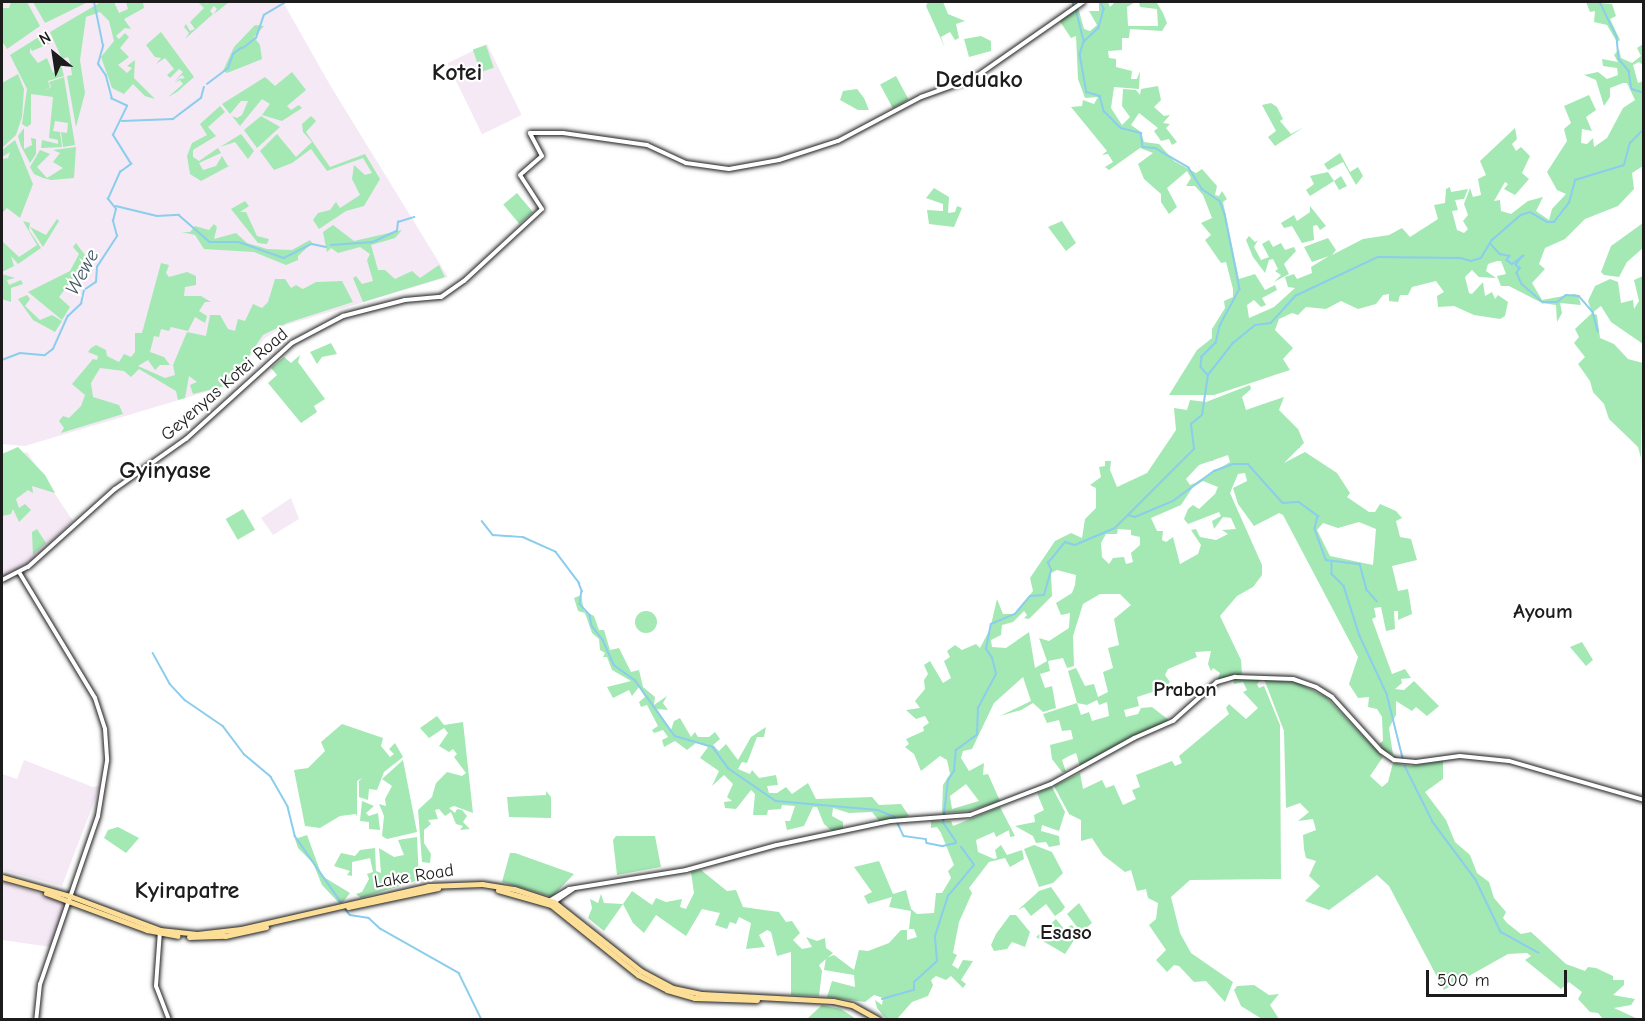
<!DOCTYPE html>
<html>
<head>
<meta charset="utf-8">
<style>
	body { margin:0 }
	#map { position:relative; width:1645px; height:1021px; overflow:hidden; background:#fff; font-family:"Comic Neue",sans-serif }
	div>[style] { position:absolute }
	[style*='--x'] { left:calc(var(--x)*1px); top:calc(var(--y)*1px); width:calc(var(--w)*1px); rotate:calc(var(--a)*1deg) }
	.built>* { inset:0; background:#f5e9f5; transform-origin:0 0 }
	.green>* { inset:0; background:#a4e8b4; transform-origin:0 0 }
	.round { border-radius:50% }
	.stream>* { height:1.5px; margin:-0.75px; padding:0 0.75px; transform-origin:0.75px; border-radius:0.75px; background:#8bcded }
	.roads { filter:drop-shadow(0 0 2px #1c1c1c) drop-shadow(0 0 2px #1c1c1c) }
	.minor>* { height:4px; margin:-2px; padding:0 2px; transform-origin:2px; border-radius:2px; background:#fff }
	.major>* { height:5px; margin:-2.5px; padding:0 2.5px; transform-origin:2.5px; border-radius:2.5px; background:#fcde96 }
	span { translate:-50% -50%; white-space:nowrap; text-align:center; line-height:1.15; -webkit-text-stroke:4.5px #fff; paint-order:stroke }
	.street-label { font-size:18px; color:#1c1c1c }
	.water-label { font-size:20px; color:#435a65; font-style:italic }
	.quarter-label { font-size:21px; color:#1c1c1c; font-weight:700 }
	.district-label { font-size:24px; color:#1c1c1c; font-weight:700 }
	.frame { position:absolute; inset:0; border:3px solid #1c1c1c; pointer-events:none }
	.north { position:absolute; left:24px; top:24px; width:60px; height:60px; -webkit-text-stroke:4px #fff; paint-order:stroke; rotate:330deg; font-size:16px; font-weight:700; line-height:24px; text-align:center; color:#1c1c1c }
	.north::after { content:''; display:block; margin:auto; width:21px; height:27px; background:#1c1c1c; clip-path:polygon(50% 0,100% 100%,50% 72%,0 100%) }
	.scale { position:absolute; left:1426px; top:970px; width:141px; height:27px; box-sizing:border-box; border:3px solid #1c1c1c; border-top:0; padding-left:8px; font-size:18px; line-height:21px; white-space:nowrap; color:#1c1c1c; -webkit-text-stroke:4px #fff; paint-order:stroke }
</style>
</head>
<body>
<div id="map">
	<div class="built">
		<div style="clip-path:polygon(2px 2px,283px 2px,330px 85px,448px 277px,286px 325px,265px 338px,229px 385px,25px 446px,2px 444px)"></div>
		<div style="left:487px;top:44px;width:79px;height:44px;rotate:64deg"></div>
		<div style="clip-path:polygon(14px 450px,16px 455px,27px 452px,73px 521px,32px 560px,2px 578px,2px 454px)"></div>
		<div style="clip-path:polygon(291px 498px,299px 519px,273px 535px,261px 518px)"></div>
		<div style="clip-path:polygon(24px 760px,93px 787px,100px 786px,62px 886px,2px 870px,2px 774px,17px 779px)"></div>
		<div style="clip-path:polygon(2px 882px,66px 902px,51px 947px,2px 940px)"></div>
	</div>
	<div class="green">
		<div style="clip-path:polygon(11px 2px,27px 2px,40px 26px,7px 49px,2px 41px,2px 8px,9px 8px)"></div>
		<div style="clip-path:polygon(33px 2px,88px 2px,45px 23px)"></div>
		<div style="clip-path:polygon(101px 2px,114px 2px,119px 13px,128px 9px,126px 2px,146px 2px,143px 3px,144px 8px,124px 19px,131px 29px,125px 28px,116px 36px,119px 39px,125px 33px,129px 37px,120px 48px,129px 57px,118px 65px,127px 73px,132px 68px,127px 66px,135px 60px,134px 78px,155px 99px,145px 96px,133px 84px,124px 94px,112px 88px,101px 57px,114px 41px,109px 21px,100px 12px,86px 17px,80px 60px,85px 93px,76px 127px,67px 76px,72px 75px,70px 62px,68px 57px,62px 59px,50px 32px)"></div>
		<div style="clip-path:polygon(198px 2px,207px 2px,206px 5px,208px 2px,229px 2px,214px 14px,217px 9px,214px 6px,210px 11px,213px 14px,185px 39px,189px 33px,184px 27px,186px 24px,190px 31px,195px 29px,190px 22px,204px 8px)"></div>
		<div style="clip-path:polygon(928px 2px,943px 2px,948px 14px,965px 21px,956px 24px,959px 38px,955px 40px,950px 32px,941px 37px,945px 48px,926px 6px)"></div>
		<div style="clip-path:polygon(1099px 2px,1108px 2px,1110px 7px,1115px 2px,1135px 2px,1127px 7px,1128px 26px,1158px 26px,1157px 9px,1140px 7px,1139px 2px,1157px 3px,1163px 13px,1167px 23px,1162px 31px,1130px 29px,1129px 38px,1122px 38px,1122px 50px,1108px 51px,1109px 58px,1116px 59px,1116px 67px,1132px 71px,1131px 79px,1137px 79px,1140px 71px,1139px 89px,1114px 87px,1111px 108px,1122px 125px,1130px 117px,1122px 106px,1123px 89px,1136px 90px,1140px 95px,1141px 89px,1158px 86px,1161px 100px,1154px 107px,1164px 116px,1170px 115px,1163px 123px,1170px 124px,1166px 128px,1177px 142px,1172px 145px,1169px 139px,1161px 141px,1154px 131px,1158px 128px,1139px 113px,1131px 125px,1141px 132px,1144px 142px,1159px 144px,1174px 161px,1196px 173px,1202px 169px,1217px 186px,1215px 195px,1219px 196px,1222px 191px,1227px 199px,1223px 202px,1239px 279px,1255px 274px,1265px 290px,1275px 285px,1277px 290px,1262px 298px,1266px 305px,1261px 307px,1254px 300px,1247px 305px,1249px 318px,1274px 307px,1295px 288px,1288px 287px,1285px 277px,1294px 274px,1297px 279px,1312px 273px,1311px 267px,1329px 256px,1312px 262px,1304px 247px,1328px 238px,1336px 250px,1332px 255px,1363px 239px,1389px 235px,1402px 228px,1410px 237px,1438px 219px,1434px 205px,1445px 203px,1446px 189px,1450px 187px,1451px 192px,1468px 189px,1464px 199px,1455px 200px,1458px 210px,1452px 211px,1457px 230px,1464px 233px,1468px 229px,1463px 221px,1468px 215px,1464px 204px,1470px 188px,1473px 197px,1481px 195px,1478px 179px,1486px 175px,1480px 161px,1515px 128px,1517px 139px,1512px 144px,1516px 151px,1521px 147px,1530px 156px,1522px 173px,1529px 179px,1515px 195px,1504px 189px,1508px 184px,1505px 182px,1494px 201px,1500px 200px,1501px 211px,1511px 214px,1528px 201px,1543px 197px,1536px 211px,1549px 220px,1552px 209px,1566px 194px,1557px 190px,1547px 172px,1567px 141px,1564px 129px,1571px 123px,1564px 106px,1589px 95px,1596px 110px,1586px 117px,1592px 131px,1582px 129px,1581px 143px,1587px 144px,1593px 138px,1594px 147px,1607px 138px,1623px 108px,1635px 100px,1627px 83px,1623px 83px,1610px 88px,1610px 97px,1604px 106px,1596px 80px,1584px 75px,1598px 72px,1607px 79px,1618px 75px,1617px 68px,1603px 66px,1602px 59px,1618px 62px,1614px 55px,1619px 49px,1621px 58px,1632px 63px,1641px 56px,1637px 48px,1643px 44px,1643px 65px,1639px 62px,1633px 65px,1638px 83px,1643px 81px,1643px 166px,1632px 173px,1634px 189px,1618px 206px,1585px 219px,1565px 239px,1545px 248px,1539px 264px,1545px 269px,1532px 283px,1542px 300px,1574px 294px,1578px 295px,1581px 305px,1560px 303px,1562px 313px,1557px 322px,1556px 305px,1542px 303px,1509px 286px,1501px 286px,1497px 276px,1506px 274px,1501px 261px,1497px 261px,1488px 264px,1486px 271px,1496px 278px,1479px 277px,1472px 270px,1465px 277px,1469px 293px,1472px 294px,1483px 282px,1485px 296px,1492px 292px,1495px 299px,1498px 295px,1508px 302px,1505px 316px,1500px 319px,1474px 315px,1454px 306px,1438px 307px,1437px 296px,1444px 292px,1436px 281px,1412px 287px,1408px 295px,1400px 295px,1398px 302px,1389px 301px,1389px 294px,1383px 295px,1376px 304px,1358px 309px,1341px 301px,1326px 309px,1306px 307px,1298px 315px,1292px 313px,1279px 319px,1275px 330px,1293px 348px,1283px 359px,1290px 370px,1214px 395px,1169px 395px,1197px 350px,1212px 338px,1212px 329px,1225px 308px,1224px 301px,1233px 297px,1233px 289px,1226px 262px,1221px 263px,1205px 240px,1211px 235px,1201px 223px,1212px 218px,1203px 195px,1195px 186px,1186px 186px,1191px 178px,1187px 171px,1167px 188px,1177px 207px,1169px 214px,1161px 202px,1161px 194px,1144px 179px,1138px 164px,1153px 153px,1140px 148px,1109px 170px,1105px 167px,1113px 162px,1108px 154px,1102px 155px,1107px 151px,1071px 107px,1082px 106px,1083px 100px,1094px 104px,1098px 97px,1085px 98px,1078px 79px,1076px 36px,1071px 38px,1059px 20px,1078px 7px,1084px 29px,1090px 31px,1097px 25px,1089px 11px,1099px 11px)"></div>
		<div style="clip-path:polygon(1586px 2px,1612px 4px,1616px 16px,1610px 19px,1620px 40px,1617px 42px,1607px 25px,1594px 22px,1595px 11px,1590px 12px)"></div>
		<div style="clip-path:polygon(255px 25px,264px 26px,254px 37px,260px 45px,262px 59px,227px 73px,223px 71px,234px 47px)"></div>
		<div style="clip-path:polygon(161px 32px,194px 77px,177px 92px,168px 97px,183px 84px,180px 80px,175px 83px,179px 79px,185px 78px,182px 75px,174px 82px,183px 72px,179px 69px,170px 78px,167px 75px,174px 69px,165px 58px,156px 64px,161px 58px,155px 57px,146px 45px)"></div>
		<div style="clip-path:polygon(42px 35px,51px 43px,32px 51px,30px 48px,30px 53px,38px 63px,47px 58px,53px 73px,60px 69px,53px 66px,57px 63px,53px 55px,57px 53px,59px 57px,64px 76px,48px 81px,50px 87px,42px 92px,51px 87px,49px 82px,64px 77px,75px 145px,63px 147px,61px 132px,67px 133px,68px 123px,55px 121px,53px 131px,60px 132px,62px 147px,41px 148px,42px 140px,58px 144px,58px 140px,49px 138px,53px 97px,31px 94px,31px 124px,27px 127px,22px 124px,27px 89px,10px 55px)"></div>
		<div style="clip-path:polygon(981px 36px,991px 41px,991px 51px,969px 57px,964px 39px)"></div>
		<div style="left:486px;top:45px;width:24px;height:14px;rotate:71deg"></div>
		<div style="clip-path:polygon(292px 72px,306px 90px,287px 106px,291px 110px,299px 105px,302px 108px,282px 121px,262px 115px,270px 104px,262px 99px,240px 126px,232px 116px,237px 118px,242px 115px,248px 101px,241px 101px,230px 114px,222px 104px,265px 77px,275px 86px)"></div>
		<div style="clip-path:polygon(18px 74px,24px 89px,22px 117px,16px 135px,2px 148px,2px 83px)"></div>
		<div style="left:896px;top:76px;width:27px;height:18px;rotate:62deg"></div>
		<div style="clip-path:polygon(857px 89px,864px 98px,869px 110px,858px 110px,840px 100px,843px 91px)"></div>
		<div style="clip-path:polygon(1271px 103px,1277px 107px,1283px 119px,1280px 121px,1291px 134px,1304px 127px,1275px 146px,1268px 137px,1276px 131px,1262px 105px)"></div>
		<div style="clip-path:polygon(220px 106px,225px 112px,208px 127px,216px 136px,193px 150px,193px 157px,199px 161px,218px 148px,221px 153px,199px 163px,203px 170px,216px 166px,222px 156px,228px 166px,231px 165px,201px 181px,190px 174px,187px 156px,192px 143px,207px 135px,200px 124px)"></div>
		<div style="clip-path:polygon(261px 116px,280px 127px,257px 148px,244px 130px)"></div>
		<div style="clip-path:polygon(311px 116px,316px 121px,306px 132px,330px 167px,365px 154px,380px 179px,364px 206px,346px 211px,319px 229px,313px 220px,318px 213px,330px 210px,336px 202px,340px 208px,360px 195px,352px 179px,354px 165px,365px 175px,372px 173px,363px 158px,327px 171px,311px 149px,292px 163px,274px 170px,260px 151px,277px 134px,296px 157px,312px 142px,303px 132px,302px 124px)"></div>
		<div style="clip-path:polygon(24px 128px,24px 149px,32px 145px,31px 138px,36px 139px,36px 154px,30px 163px,21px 146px,18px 136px)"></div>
		<div style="clip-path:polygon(241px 134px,254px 151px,248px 159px,235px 142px,220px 147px)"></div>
		<div style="clip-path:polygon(15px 140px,33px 184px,20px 218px,7px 208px,2px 213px,2px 159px,8px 158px,10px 152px,2px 157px,2px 150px)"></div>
		<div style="clip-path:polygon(76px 147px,74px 178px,51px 180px,43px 178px,34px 174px,30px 167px,40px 150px,50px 154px,37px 167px,47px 178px,63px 168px,53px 162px,60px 153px,53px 150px)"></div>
		<div style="clip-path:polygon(1340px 153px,1350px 172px,1358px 167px,1363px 176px,1356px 185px,1343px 162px,1328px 170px,1324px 164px)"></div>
		<div style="clip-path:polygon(1328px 172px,1334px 181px,1341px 176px,1347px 186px,1339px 190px,1334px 181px,1310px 196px,1306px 190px,1314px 184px,1310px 176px)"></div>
		<div style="clip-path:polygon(934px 188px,949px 197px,948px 213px,955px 212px,957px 206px,962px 208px,954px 227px,929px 224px,927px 210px,943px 211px,943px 204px,926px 198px)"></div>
		<div style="left:517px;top:193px;width:25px;height:18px;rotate:50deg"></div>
		<div style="clip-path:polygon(245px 201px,249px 206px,240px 212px,246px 212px,257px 236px,269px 239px,267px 244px,258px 243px,231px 209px)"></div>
		<div style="clip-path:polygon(1310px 206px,1326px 226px,1320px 230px,1317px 225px,1313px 226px,1314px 240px,1302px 243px,1292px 226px,1284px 228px,1281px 223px,1294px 215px,1297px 221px,1310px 212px)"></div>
		<div style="clip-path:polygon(57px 219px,59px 221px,43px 247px,30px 227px,46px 235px)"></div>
		<div style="clip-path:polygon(23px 221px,30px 223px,29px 230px,41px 248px,18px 264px,11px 256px,14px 266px,2px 272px,2px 241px,19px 257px,37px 245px)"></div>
		<div style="clip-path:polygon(1062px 221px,1076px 243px,1066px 251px,1048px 227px)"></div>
		<div style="clip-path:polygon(1643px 223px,1643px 248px,1627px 262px,1619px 277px,1604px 275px,1601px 272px,1611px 246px)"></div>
		<div style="clip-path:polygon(214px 224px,217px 227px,214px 239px,236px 233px,247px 243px,267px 249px,292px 250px,310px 240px,312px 243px,298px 256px,298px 260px,286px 265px,254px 252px,204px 249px,195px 235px,182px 232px,190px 232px,195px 226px,209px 230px)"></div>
		<div style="clip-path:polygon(333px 225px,354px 241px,402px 230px,395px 238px,371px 245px,378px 270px,385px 270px,395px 279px,412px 271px,420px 278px,439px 265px,445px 277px,363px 302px,353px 278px,356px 276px,362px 284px,373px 281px,367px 260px,370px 254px,360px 247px,338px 253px,331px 248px,327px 252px,323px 232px)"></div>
		<div style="clip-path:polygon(1249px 236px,1255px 242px,1258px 240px,1254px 247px,1261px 260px,1269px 257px,1262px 244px,1269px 240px,1273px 247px,1281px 243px,1285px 250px,1294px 247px,1296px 251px,1284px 264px,1289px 274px,1274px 282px,1281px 275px,1275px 271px,1278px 269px,1273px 259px,1269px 260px,1265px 273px,1253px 257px,1246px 240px)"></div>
		<div style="clip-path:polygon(76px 243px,85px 255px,79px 271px,59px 297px,70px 307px,62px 320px,28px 292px,70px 271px,79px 254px,73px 247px)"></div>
		<div style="clip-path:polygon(161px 263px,169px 265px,166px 273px,169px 277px,187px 272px,196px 276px,196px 285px,185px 287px,184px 296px,201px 296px,211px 302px,205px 302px,199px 311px,207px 316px,205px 323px,195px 317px,188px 331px,171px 327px,169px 331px,161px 329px,159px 337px,154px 336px,150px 352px,164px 357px,170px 365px,160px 365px,155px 370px,148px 360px,138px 366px,165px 378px,175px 375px,173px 365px,187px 332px,206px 336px,210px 315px,220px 315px,228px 329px,235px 331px,238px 319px,245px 321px,253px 304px,262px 308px,268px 302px,275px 279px,285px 279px,291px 288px,296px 285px,303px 289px,316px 282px,342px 281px,353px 302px,287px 323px,263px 335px,229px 385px,193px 394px,190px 385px,197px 382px,189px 376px,185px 398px,178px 400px,176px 391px,139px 369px,131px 377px,124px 371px,100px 368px,91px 383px,93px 397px,119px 405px,123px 414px,61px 433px,64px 428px,59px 421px,63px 416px,69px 418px,81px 406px,85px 395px,72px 384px,93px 359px,97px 360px,98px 356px,88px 352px,91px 348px,96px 345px,106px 350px,107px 356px,119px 362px,124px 354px,131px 357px,135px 352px,135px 333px,142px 333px)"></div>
		<div style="clip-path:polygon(2px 274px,15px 278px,7px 280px,9px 285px,21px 280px,23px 284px,11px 288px,11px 302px,2px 299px)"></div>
		<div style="clip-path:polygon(1643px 276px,1643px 344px,1611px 322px,1601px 306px,1592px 313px,1597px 315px,1600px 338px,1614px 344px,1628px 359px,1643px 363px,1641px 458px,1638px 447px,1609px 419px,1604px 404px,1593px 392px,1590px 381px,1578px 364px,1585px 357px,1574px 343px,1579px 337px,1575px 329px,1592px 313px,1588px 301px,1595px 286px,1610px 279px,1618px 282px,1621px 303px,1633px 300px,1634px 309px,1639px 301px,1634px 280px)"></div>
		<div style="clip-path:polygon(27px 295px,30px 299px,25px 306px,40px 320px,52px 315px,62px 321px,55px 332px,33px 320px,18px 299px)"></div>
		<div style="clip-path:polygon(331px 343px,337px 354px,322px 357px,317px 364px,310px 352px)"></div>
		<div style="clip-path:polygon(300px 355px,298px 362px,325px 399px,314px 406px,317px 412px,301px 423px,268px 383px,277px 375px,271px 368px,284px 357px,291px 363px)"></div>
		<div style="clip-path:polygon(evenodd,1250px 385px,1251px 389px,1242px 397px,1246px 410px,1284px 397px,1279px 410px,1298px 429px,1304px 443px,1284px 463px,1305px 452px,1337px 473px,1350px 493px,1347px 497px,1369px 512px,1375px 512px,1380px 504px,1396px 511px,1402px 518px,1396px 521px,1400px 537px,1411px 539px,1417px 560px,1392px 566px,1398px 591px,1408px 589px,1412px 614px,1398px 620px,1398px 611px,1394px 611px,1395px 629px,1386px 631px,1381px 607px,1374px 608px,1376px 617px,1372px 619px,1392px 674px,1405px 669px,1411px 678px,1401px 679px,1402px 683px,1395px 689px,1404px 690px,1414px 681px,1439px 706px,1427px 716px,1416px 707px,1412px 711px,1396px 701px,1396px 715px,1389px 728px,1393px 755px,1384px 750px,1379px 744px,1383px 741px,1382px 717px,1377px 709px,1368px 707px,1369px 697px,1358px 698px,1349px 684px,1358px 657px,1283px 515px,1279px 513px,1254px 526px,1238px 504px,1233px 488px,1247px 481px,1245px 473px,1238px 474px,1230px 493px,1262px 565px,1262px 575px,1253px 587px,1237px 596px,1220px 616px,1241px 660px,1242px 674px,1217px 681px,1220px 673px,1213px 668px,1211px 671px,1208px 664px,1211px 651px,1195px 652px,1197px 657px,1168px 669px,1165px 675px,1170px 682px,1165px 688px,1137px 697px,1139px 706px,1124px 710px,1126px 717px,1138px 714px,1141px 708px,1152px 707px,1170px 721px,1128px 739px,1080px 766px,1076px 753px,1069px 756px,1062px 760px,1066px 772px,1062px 772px,1052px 759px,1050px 745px,1073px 739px,1071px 730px,1062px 731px,1059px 720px,1047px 723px,1043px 714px,1077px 703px,1068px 671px,1076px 668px,1085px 686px,1094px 684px,1098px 697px,1108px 692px,1103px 672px,1113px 668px,1108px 648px,1119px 645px,1114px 619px,1131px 605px,1120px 594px,1100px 594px,1083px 604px,1073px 636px,1074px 666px,1067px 668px,1063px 658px,1048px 661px,1050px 671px,1040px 674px,1045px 688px,1052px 686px,1056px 708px,1043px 712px,1033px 703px,1021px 710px,1000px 716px,1031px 701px,1023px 677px,994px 703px,972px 749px,963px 751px,961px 758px,969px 771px,984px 763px,983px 775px,988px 774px,1000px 801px,969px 811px,942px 813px,943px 785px,950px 774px,947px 760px,940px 756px,921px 771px,914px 754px,905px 747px,909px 744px,906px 739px,924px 731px,923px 727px,929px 723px,925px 716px,916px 719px,906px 710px,920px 708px,915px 701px,925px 689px,924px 680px,928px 674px,924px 665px,930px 661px,943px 683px,951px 678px,944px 661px,950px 657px,947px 651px,955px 645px,962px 650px,976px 644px,980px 648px,990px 629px,997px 599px,1003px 614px,1014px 614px,1033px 591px,1030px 578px,1055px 541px,1071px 533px,1082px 538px,1085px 519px,1096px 508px,1096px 488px,1090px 485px,1101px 477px,1099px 467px,1105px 466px,1105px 461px,1111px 461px,1110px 470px,1117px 487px,1147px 473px,1176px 430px,1174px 408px,1187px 410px,1190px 400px,1206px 402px,1250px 385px,1228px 455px,1230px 462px,1195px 483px,1190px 485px,1186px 479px,1199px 465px,1228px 455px,1250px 385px,1203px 481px,1218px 487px,1215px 494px,1199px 509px,1193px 505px,1188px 509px,1184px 519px,1188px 524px,1219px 512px,1221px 516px,1212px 521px,1214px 529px,1223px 517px,1231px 518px,1236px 529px,1222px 530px,1228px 534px,1216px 540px,1200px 537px,1196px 529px,1191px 530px,1201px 545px,1198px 554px,1180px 564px,1173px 537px,1166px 542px,1162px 540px,1163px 531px,1157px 531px,1151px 518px,1181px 505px,1193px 487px,1203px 481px,1250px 385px,1359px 522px,1376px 529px,1373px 565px,1330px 556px,1317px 530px,1323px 523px,1338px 528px,1359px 522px,1250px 385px,1118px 529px,1131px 530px,1131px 535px,1140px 537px,1140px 545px,1131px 553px,1133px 562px,1126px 564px,1124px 557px,1113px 558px,1109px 564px,1102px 557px,1101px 543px,1106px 534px,1117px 534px,1118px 529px,1250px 385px,1057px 570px,1076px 575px,1075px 585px,1072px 593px,1056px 603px,1061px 615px,1070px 613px,1069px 628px,1049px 641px,1039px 638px,1047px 661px,1035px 668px,1029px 632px,1006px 648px,992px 647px,991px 640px,1001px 635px,1002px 625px,1013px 622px,1024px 611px,1027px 615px,1024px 618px,1029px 619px,1052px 596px,1051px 573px,1057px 570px,1250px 385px,1097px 700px,1099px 705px,1107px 702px,1109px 716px,1092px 721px,1089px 712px,1081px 715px,1077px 703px,1087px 705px,1097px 700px,1250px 385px,966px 784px,979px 801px,952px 809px,950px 796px,966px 784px)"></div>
		<div style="clip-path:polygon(18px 447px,45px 475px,55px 493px,32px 486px,33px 493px,28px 490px,16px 499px,19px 508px,25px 504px,31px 510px,19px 522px,13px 509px,11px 514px,2px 516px,2px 454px)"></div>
		<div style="left:243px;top:509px;width:24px;height:20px;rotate:60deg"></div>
		<div style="clip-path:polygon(37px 529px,46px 543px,33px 555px,32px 532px)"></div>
		<div style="clip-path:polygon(581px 595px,584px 611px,594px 616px,599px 630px,604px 630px,610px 650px,619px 648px,631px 672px,639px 670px,643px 687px,655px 697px,654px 705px,667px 696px,663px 703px,668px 710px,657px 709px,671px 730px,674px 721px,680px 718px,691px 737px,695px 732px,698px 737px,709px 737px,715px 732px,720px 739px,713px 745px,719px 751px,726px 744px,738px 760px,751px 737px,766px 727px,764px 737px,757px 737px,747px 763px,742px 762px,738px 769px,750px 774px,752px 770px,759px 778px,776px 775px,778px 785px,767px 786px,769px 793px,777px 793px,786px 787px,792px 794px,808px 783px,816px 799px,872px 797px,879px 805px,901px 804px,909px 816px,880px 822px,872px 812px,849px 813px,833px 808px,832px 816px,843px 822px,843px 830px,833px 832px,824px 824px,817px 807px,813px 807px,804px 826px,787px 830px,785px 821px,790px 821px,795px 806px,782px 805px,781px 809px,768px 810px,767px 815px,753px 815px,755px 794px,751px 790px,736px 809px,725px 808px,724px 802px,732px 801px,727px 797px,733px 784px,724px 775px,712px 786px,719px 771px,700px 758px,708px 747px,696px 743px,687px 750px,675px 741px,664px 747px,662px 740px,668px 737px,663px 730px,654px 733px,652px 730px,658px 726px,647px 705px,641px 707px,639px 702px,645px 697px,639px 687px,632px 696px,629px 690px,613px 698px,607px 687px,631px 681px,612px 670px,607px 657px,603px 657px,605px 653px,600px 650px,599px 639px,592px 633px,585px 613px,578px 611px,574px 598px)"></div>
		<div class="round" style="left:635px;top:611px;width:22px;height:22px"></div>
		<div style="clip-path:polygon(1582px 642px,1593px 660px,1586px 666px,1570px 647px)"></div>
		<div style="clip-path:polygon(1233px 679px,1261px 679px,1257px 684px,1259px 688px,1264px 686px,1280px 725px,1281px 879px,1190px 880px,1171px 897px,1180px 933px,1191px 953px,1233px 982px,1225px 1002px,1206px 981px,1194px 982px,1179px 966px,1174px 965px,1167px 972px,1156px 960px,1166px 950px,1149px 925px,1156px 919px,1158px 903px,1148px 898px,1146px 889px,1137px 891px,1131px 870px,1125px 872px,1103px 855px,1092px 838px,1081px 841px,1081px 820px,1069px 814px,1054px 786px,1080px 773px,1083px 789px,1102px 780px,1106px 788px,1114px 785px,1123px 805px,1136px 799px,1132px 790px,1140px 787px,1136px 775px,1172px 761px,1175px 766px,1182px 763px,1179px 756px,1229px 714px,1226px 708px,1229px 704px,1246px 719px,1258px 708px,1243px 692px,1247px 690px,1243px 682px,1234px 684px)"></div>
		<div style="clip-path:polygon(1264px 679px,1298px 683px,1326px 697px,1383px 757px,1370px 776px,1382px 787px,1388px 782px,1393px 763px,1411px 766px,1443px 761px,1443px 779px,1425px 792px,1446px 820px,1455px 842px,1470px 855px,1477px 873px,1489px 882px,1494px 898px,1506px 912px,1503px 918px,1507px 923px,1521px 934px,1531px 932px,1566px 964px,1585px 971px,1588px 967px,1596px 968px,1613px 976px,1613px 980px,1624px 980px,1624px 985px,1613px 995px,1635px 999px,1631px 1005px,1614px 1008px,1638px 1019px,1603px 1019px,1598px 1013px,1590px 1012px,1578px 999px,1582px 992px,1569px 982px,1561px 989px,1525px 960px,1531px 956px,1527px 953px,1508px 954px,1444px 990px,1389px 886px,1377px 875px,1329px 910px,1305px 901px,1320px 886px,1309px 876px,1316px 861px,1306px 858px,1304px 849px,1303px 835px,1316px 830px,1313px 819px,1298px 821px,1309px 812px,1300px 803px,1286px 808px,1284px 731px)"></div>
		<div style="clip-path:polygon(437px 716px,444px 725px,463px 722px,473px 813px,454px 806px,449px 808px,455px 813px,457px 809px,462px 810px,467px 816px,463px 822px,470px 829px,460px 830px,463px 826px,456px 824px,451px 812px,445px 816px,439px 809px,435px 810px,438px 819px,428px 820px,431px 824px,424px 830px,424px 843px,431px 854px,430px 863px,422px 862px,418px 810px,432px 797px,436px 783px,447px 772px,462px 776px,466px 773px,454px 757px,457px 754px,453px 749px,449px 752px,439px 746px,448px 733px,444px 728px,429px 738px,420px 728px)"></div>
		<div style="clip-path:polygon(342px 724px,383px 738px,381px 746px,390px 757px,394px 754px,389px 749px,395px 743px,403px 757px,384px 772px,377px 790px,369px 789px,368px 800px,359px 797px,359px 781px,362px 778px,357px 781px,357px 817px,356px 814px,340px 816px,320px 828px,305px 826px,294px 770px,308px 768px,325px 751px,321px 742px)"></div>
		<div style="clip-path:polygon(403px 760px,417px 832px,387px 839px,382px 836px,384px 816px,379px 804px,386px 806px,385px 799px,392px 786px,382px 779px)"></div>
		<div style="clip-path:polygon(1052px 787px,1065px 812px,1059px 831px,1042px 825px,1041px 831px,1059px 836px,1060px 845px,1049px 847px,1046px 842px,1036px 843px,1033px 836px,1015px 826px,1035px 822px,1034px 815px,1044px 810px,1037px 793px)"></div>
		<div style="clip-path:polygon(546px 791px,551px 797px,551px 818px,509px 817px,507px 797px,546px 795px)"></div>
		<div style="clip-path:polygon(362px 801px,374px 806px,366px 813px,369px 816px,378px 813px,380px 830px,369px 829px,369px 822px,360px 821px)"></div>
		<div style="clip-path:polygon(1000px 807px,1015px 836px,1010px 837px,1009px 830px,996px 837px,994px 832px,976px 840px,978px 852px,994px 859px,997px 858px,995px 850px,1001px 845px,1007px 855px,1022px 850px,1024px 859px,1010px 867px,1005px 858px,989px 862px,969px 888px,972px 893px,959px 922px,953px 953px,957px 955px,952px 965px,958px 969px,963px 960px,973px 961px,961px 980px,966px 984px,963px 988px,951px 976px,946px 980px,936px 976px,931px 980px,933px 985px,928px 996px,912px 1002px,897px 1019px,886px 1019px,877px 1008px,875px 1000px,882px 1005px,883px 998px,874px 995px,865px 1002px,827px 997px,832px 981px,855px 987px,854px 975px,824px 970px,826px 958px,834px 955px,854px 970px,859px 950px,868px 951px,889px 943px,901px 930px,907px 930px,907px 940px,917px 937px,914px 929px,909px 929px,911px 911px,889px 907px,892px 897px,868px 904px,864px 896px,872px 892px,854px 867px,879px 861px,893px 894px,906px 890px,911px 909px,917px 914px,934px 913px,936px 893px,942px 893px,951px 878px,948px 871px,954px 865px,941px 833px,937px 827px,931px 828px,931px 821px,951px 821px,953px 826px)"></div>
		<div style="clip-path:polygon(118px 827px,139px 838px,126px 853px,104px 838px,108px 830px)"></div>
		<div style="clip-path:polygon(307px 835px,322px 876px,350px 893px,343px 902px,339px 903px,322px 885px,313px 863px,298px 848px,295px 839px)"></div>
		<div style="clip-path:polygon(616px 836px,655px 836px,661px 867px,617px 875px,613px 840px)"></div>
		<div style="clip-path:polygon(417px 837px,419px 880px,361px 898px,356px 894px,362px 892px,369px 879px,367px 874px,373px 872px,370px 858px,352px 862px,352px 876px,347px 875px,350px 871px,334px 866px,341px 853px,355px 856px,360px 850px,375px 848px,376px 871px,381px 873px,379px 848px,394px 857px,404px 855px,398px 840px)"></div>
		<div style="clip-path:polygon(1034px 845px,1052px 852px,1063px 873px,1053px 883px,1039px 887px,1024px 849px)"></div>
		<div style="clip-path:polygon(510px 853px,515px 853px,574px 874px,552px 897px,502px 882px)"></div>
		<div style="clip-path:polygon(701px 870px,727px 891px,736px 890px,743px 907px,779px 912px,786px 922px,792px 921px,800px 933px,793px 940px,802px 949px,812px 947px,806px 937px,817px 941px,825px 938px,826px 948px,833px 953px,819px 965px,822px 971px,819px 996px,791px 995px,791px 952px,777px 956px,771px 932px,767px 930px,759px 935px,765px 947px,746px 949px,751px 923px,739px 917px,736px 924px,730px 922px,727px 929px,715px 925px,720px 913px,702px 909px,686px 936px,656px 915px,644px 933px,633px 923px,623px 904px,604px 931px,588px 918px,592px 908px,590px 899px,598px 903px,601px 894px,604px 903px,623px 904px,632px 891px,652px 905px,656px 898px,666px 902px,682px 899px,680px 907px,686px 909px,694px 893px,691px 872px)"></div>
		<div style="clip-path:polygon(1051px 887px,1065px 907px,1062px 911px,1055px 916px,1046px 904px,1031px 916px,1024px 907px,1018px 910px,1039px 891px)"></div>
		<div style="clip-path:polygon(1079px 903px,1092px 923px,1081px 932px,1067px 914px)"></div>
		<div style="clip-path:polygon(1010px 915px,1016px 915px,1030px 932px,1025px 947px,1012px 942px,1007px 949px,994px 951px,991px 945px,996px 934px)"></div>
		<div style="clip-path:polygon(1056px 919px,1064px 929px,1072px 925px,1078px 934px,1065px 954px,1036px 937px)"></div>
		<div style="clip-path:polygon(1254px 985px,1269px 995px,1279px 994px,1270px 1005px,1279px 1019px,1262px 1019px,1241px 1006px,1234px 990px,1237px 986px)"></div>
		<div style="clip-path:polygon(822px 1005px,841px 1009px,856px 1019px,807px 1019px)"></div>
	</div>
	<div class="stream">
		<div style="--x:1073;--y:2;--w:4;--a:76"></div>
		<div style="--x:1101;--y:2;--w:8;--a:67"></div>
		<div style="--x:1104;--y:9;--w:20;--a:105"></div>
		<div style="--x:1099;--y:28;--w:21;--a:137"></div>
		<div style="--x:1084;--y:42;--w:13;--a:108"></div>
		<div style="--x:1080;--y:54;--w:39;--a:80"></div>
		<div style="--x:1087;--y:92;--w:14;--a:17"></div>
		<div style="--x:1100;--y:96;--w:16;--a:75"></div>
		<div style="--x:1104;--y:111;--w:24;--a:45"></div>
		<div style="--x:1121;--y:128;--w:21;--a:14"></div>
		<div style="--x:1141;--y:133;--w:14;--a:82"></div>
		<div style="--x:1143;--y:147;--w:12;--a:5"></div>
		<div style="--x:1155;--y:148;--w:39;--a:30"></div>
		<div style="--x:1189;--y:168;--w:25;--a:58"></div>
		<div style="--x:1202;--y:189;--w:22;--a:34"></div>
		<div style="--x:1220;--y:201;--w:14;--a:69"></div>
		<div style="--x:1225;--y:214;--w:76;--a:78.7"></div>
		<div style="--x:1240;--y:289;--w:42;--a:118.4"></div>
		<div style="--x:1220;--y:326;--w:17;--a:103"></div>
		<div style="--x:1216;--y:343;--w:20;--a:135"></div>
		<div style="--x:1202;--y:357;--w:10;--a:96"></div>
		<div style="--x:1201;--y:367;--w:11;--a:49"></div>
		<div style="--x:1600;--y:2;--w:39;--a:64"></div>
		<div style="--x:1617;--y:37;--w:22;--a:85"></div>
		<div style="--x:1619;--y:59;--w:16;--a:50"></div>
		<div style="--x:1629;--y:71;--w:18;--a:81"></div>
		<div style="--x:1632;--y:89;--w:13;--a:18"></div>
		<div style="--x:1076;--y:9;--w:34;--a:76"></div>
		<div style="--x:243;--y:48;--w:16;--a:-38"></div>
		<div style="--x:256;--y:38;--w:24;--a:-71"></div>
		<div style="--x:264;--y:15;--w:26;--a:-31"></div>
		<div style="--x:207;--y:84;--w:26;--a:-37"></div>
		<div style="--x:228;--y:68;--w:15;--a:-70"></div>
		<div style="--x:233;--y:54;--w:10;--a:-37"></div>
		<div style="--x:122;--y:121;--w:51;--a:-2.2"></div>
		<div style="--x:173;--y:119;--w:35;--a:-37"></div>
		<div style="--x:201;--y:98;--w:11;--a:-75"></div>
		<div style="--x:116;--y:206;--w:42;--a:13.7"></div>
		<div style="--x:157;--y:216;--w:22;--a:-3"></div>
		<div style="--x:179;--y:215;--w:41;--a:41.1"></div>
		<div style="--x:210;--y:242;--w:29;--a:0"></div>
		<div style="--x:239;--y:242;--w:48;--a:19.6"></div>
		<div style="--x:284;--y:258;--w:31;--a:-27"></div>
		<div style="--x:312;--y:244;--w:14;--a:12"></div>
		<div style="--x:1490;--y:243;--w:15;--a:48"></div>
		<div style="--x:1500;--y:254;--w:10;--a:11"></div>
		<div style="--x:1510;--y:256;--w:5;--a:127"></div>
		<div style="--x:1507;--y:260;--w:6;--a:39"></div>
		<div style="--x:1512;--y:264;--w:14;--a:-36"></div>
		<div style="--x:1523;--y:256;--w:11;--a:128"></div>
		<div style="--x:1516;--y:265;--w:5;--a:37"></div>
		<div style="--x:1520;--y:268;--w:6;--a:121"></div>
		<div style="--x:1517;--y:273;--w:12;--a:66"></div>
		<div style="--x:1522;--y:284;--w:28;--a:41"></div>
		<div style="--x:1543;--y:302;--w:14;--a:0"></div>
		<div style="--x:1557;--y:302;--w:11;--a:-38"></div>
		<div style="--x:1566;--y:295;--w:13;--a:4"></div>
		<div style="--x:1579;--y:296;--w:21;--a:49"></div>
		<div style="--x:1593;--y:312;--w:20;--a:75"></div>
		<div style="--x:331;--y:245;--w:42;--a:-4.1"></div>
		<div style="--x:373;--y:242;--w:26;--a:-25"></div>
		<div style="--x:397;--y:231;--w:9;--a:-84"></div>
		<div style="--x:398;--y:222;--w:17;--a:-17"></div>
		<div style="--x:2;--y:360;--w:19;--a:-21"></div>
		<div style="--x:20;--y:353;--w:25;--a:5"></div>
		<div style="--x:45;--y:355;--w:10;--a:-37"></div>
		<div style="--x:53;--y:349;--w:36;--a:-66"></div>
		<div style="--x:68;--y:316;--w:18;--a:-43"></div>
		<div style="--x:81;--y:304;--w:14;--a:-78"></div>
		<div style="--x:84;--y:290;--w:14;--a:-34"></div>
		<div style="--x:96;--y:282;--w:15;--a:-86"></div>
		<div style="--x:97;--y:267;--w:37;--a:-57"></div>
		<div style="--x:117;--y:236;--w:16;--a:-105"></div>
		<div style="--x:113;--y:221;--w:12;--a:-76"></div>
		<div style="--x:116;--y:209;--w:13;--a:-129"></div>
		<div style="--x:108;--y:199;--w:30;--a:-66"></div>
		<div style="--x:120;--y:172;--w:14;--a:-36"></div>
		<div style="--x:131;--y:164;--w:34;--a:-122"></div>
		<div style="--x:113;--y:135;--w:32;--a:-64"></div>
		<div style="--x:127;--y:106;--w:17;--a:-155"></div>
		<div style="--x:112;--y:99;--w:24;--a:-105"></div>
		<div style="--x:106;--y:76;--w:14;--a:-124"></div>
		<div style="--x:98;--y:64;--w:19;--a:-74"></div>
		<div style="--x:103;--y:46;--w:45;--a:-101.6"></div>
		<div style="--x:1128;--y:515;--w:7;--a:16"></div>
		<div style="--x:1135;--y:517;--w:41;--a:-22.8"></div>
		<div style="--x:1173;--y:501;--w:51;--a:-36.2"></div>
		<div style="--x:1214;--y:471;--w:20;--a:-20"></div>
		<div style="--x:1233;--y:464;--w:15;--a:0"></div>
		<div style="--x:1248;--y:464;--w:52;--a:48.1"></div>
		<div style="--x:1283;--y:503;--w:16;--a:-4"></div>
		<div style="--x:1299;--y:502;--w:24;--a:36"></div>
		<div style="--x:1318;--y:516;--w:13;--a:103"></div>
		<div style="--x:1315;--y:529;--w:33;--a:70"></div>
		<div style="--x:1326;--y:560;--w:34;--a:7"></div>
		<div style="--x:1360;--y:564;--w:27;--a:75"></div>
		<div style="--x:1367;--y:590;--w:15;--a:48"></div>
		<div style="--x:482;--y:521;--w:18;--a:52"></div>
		<div style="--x:493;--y:535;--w:30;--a:4"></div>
		<div style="--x:523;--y:537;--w:36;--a:24"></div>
		<div style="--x:556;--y:552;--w:39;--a:53"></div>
		<div style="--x:579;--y:583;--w:9;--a:69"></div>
		<div style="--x:582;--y:591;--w:13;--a:99"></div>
		<div style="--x:580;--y:604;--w:15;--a:48"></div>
		<div style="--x:590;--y:615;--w:11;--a:80"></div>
		<div style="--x:592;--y:626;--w:18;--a:52"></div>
		<div style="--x:603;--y:640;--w:27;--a:66"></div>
		<div style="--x:614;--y:665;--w:26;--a:36"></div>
		<div style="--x:635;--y:680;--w:69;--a:54.5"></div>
		<div style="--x:675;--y:736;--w:40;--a:16"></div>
		<div style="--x:713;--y:747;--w:26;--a:54"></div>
		<div style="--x:728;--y:768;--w:58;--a:34.5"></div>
		<div style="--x:776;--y:801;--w:102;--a:5"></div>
		<div style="--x:878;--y:810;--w:18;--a:22"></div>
		<div style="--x:895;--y:817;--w:21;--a:65"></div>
		<div style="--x:904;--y:836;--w:22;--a:8"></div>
		<div style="--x:926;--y:839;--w:4;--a:76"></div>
		<div style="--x:927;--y:843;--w:16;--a:11"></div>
		<div style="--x:943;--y:846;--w:13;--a:-13"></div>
		<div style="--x:1332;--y:561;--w:13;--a:90"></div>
		<div style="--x:1332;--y:574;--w:17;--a:45"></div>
		<div style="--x:1344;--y:586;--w:52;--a:72.3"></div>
		<div style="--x:1360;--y:636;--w:64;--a:65"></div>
		<div style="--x:1387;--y:694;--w:66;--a:76"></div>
		<div style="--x:153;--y:653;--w:35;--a:61"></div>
		<div style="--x:170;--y:684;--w:22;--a:47"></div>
		<div style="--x:185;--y:700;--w:46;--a:34.4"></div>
		<div style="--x:223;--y:726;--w:35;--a:53"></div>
		<div style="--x:244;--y:754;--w:35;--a:40"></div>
		<div style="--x:271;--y:777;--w:34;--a:60"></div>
		<div style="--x:288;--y:807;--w:30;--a:76"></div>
		<div style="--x:295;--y:836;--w:80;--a:55.1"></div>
		<div style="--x:1405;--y:766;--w:63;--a:63.4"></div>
		<div style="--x:1433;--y:822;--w:72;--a:53.4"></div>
		<div style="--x:1476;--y:880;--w:58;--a:64.3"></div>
		<div style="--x:1501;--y:932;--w:43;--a:28.9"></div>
		<div style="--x:956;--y:842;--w:23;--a:-124"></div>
		<div style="--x:943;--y:823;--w:43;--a:-83.4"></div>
		<div style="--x:948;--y:780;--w:11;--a:-56"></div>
		<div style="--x:954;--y:771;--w:21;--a:-85"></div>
		<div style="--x:956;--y:750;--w:26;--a:-36"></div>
		<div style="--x:977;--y:735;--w:27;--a:-88"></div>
		<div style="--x:978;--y:708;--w:38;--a:-62"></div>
		<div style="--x:996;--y:674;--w:16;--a:-104"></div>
		<div style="--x:992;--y:658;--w:11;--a:-124"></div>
		<div style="--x:986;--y:649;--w:25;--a:-79"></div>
		<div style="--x:991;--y:624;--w:26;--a:-23"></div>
		<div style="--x:1015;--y:614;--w:23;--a:-50"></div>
		<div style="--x:1030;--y:596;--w:14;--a:-4"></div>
		<div style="--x:1044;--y:595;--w:26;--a:-74"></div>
		<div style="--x:1051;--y:570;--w:8;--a:-113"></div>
		<div style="--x:1048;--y:563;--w:27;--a:-51"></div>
		<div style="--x:1065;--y:542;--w:10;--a:17"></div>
		<div style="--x:1075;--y:545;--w:43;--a:-23"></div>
		<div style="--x:1115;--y:528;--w:112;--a:-45"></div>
		<div style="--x:1194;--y:449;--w:25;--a:-97"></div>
		<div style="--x:1191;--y:424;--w:14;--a:-39"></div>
		<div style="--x:1202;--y:415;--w:40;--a:-81.5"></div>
		<div style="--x:1208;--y:375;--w:41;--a:-52"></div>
		<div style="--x:1233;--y:343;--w:28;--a:-39"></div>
		<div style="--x:1255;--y:325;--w:16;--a:-7"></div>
		<div style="--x:1271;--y:323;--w:36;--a:-48"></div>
		<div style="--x:1295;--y:296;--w:92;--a:-25.2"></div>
		<div style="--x:1378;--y:257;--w:83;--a:0.7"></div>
		<div style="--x:1461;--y:258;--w:10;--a:17"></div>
		<div style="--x:1471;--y:261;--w:10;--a:-17"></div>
		<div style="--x:1481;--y:258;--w:21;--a:-59"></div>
		<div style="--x:1492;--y:240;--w:38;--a:-41"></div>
		<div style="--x:1521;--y:215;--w:9;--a:-18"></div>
		<div style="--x:1530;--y:212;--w:20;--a:30"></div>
		<div style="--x:1547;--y:222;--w:7;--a:0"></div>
		<div style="--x:1554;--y:222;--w:24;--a:-52"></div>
		<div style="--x:1569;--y:203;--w:24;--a:-75"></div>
		<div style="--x:1575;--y:180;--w:51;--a:-17"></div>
		<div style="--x:1624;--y:165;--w:23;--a:-75"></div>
		<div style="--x:1630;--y:143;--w:20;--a:-45"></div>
		<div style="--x:346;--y:910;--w:6;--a:51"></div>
		<div style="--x:350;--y:915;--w:19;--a:9"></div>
		<div style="--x:369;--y:918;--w:16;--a:43"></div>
		<div style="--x:381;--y:929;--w:90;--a:29.4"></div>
		<div style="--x:459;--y:973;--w:52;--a:63.9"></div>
		<div style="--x:882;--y:999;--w:33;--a:-16"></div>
		<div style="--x:914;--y:990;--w:8;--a:-90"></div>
		<div style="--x:914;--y:982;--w:31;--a:-42"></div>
		<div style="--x:937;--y:961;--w:25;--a:-95"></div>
		<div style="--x:935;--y:936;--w:42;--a:-72"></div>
		<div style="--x:948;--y:896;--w:40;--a:-50"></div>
		<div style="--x:974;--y:865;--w:22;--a:-126"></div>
	</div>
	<div class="roads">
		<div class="minor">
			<div style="--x:19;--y:572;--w:147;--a:58.9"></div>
			<div style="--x:95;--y:698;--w:33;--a:72"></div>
			<div style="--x:105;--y:729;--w:32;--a:86"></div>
			<div style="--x:107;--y:761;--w:56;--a:99.3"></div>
			<div style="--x:98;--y:816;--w:178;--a:109"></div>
			<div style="--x:40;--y:984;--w:36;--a:96"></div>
			<div style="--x:2;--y:580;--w:29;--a:-27"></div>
			<div style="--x:28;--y:567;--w:117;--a:-41.9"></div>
			<div style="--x:115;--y:489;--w:87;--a:-35.2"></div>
			<div style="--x:186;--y:439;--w:143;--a:-42.2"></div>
			<div style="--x:292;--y:343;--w:58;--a:-27.9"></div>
			<div style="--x:343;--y:316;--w:64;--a:-14.5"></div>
			<div style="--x:405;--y:300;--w:36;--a:-5"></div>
			<div style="--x:441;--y:297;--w:28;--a:-35"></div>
			<div style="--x:464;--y:281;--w:106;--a:-42.7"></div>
			<div style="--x:542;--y:209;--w:40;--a:-122.9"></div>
			<div style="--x:520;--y:175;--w:29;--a:-41"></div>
			<div style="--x:542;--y:156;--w:26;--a:-118"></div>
			<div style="--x:530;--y:133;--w:33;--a:0"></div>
			<div style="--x:563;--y:133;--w:85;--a:8.1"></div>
			<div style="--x:647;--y:145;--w:43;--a:24.8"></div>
			<div style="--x:686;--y:163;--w:43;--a:7.9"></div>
			<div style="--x:729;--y:169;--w:51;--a:-10.2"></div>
			<div style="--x:779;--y:160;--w:62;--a:-17.9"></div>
			<div style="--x:838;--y:141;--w:94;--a:-27.9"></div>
			<div style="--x:921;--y:97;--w:56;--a:-19.7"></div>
			<div style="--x:974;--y:78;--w:133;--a:-34.9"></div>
			<div style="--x:549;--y:901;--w:23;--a:-31"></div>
			<div style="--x:569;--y:889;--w:119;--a:-9.2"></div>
			<div style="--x:686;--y:870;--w:94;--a:-15.4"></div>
			<div style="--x:777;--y:845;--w:116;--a:-11.9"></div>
			<div style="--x:891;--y:821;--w:79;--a:-4.3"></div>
			<div style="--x:970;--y:815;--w:87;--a:-20.9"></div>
			<div style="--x:1051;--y:784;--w:95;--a:-29"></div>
			<div style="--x:1134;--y:738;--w:43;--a:-23.6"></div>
			<div style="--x:1173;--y:721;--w:59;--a:-41.6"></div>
			<div style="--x:1217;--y:682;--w:19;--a:-16"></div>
			<div style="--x:1235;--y:677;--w:58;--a:2"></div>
			<div style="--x:1293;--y:679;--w:24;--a:19"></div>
			<div style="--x:1316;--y:687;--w:19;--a:32"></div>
			<div style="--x:1332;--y:697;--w:73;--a:47.8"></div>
			<div style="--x:1381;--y:751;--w:16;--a:35"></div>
			<div style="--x:1394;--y:760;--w:22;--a:5"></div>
			<div style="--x:1416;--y:762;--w:44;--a:-7.8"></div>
			<div style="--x:1460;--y:756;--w:49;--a:5.8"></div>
			<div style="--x:1509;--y:761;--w:141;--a:16.1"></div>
			<div style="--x:554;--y:902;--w:23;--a:-34"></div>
			<div style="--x:160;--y:931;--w:55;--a:94.2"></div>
			<div style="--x:156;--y:986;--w:36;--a:69"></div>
		</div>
		<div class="major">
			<div style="--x:2;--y:877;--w:71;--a:15.6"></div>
			<div style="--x:70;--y:896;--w:96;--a:20.7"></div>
			<div style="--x:160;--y:930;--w:37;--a:6"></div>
			<div style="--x:197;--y:934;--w:44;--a:-6.5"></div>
			<div style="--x:241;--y:929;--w:192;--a:-12.9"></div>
			<div style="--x:428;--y:886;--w:54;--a:-2.1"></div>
			<div style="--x:482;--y:884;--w:32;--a:9"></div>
			<div style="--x:514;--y:889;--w:42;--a:18"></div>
			<div style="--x:554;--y:902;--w:111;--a:38.4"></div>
			<div style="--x:641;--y:971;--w:36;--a:28"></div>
			<div style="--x:673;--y:988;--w:30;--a:12"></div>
			<div style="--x:702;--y:994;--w:131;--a:3.1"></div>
			<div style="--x:833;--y:1001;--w:19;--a:12"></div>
			<div style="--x:852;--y:1005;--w:31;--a:29"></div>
			<div style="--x:498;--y:890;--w:55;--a:15.8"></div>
			<div style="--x:551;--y:905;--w:112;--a:38.8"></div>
			<div style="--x:638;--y:975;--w:33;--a:27"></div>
			<div style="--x:667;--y:990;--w:29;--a:16"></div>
			<div style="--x:695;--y:998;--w:62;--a:1.8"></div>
			<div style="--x:46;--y:893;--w:108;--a:20.1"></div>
			<div style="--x:147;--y:930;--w:31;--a:11"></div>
			<div style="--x:348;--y:907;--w:92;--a:-11.9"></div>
			<div style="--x:189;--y:937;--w:36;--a:-2"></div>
			<div style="--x:225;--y:936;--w:42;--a:-12.4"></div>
		</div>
	</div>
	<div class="street-label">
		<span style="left:225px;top:385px;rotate:-41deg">Geyenyas Kotei Road</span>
		<span style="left:414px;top:877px;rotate:-9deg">Lake Road</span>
	</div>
	<div class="water-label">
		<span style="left:82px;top:272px;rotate:-62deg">Wewe</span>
	</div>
	<div class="quarter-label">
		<span style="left:1543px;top:611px">Ayoum</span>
		<span style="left:1185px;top:689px">Prabon</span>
		<span style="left:1066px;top:932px">Esaso</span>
	</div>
	<div class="district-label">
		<span style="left:457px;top:73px">Kotei</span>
		<span style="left:979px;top:80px">Deduako</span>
		<span style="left:165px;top:471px">Gyinyase</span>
		<span style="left:187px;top:891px">Kyirapatre</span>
	</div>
	<div class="frame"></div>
	<div class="north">N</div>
	<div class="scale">500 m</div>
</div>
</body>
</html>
